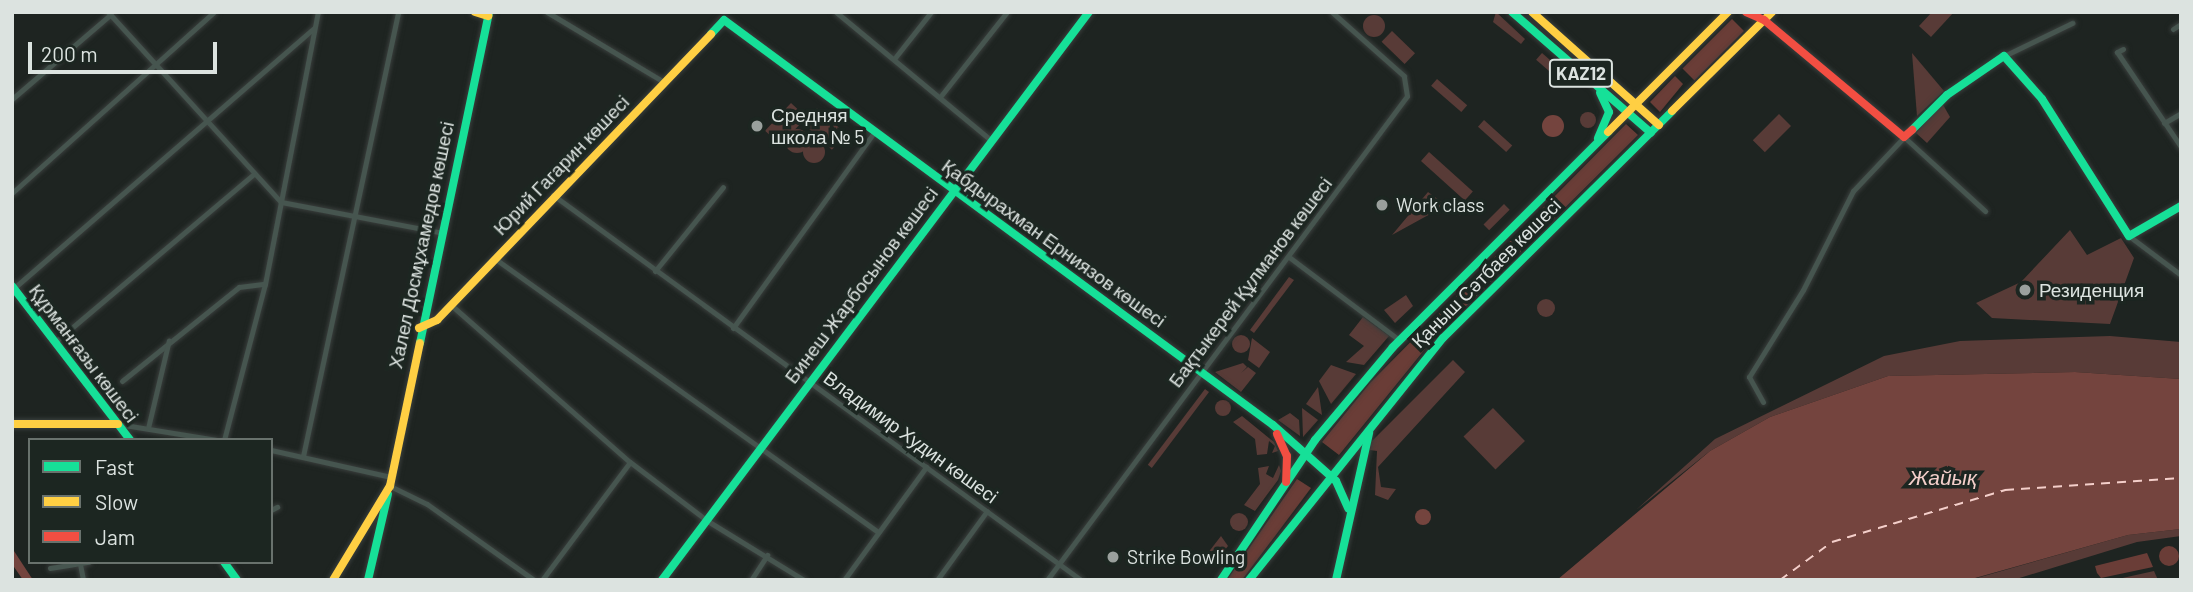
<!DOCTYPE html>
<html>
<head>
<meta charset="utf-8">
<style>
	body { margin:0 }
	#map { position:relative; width:2193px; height:592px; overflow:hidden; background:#1e2421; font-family:Barlow,sans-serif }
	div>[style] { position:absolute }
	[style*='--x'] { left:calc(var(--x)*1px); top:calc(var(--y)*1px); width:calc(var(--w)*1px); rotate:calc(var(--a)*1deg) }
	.green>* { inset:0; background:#583b37; transform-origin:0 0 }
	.round { border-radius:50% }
	.forest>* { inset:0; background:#6a3d37; transform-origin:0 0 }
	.water>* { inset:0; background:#74443e }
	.ferry>* { height:2px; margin-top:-1px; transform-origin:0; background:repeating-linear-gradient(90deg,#f4cfca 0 9px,transparent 0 16px) }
	.roads { filter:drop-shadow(0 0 2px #393e3c) drop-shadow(0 0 2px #393e3c) }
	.street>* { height:5px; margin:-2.5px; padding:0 2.5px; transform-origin:2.5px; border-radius:2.5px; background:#46554f }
	.fast>* { height:8px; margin:-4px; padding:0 4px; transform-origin:4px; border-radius:4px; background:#16e098 }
	.slow>* { height:8px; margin:-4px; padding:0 4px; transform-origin:4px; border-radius:4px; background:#ffcf43 }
	.jam>* { height:8px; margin:-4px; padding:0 4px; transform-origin:4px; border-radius:4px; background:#f24e42 }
	.dots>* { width:19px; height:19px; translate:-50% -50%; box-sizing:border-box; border:4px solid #1c2621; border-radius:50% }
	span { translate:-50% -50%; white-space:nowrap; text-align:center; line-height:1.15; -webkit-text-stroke:7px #1c2621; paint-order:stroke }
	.shield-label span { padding:2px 5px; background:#1c2621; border:2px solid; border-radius:5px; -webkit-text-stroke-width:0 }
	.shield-label { font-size:18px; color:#dce3e0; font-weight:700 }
	.poi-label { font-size:19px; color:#dce3e0 }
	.left { translate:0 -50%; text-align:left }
	.street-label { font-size:19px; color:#dce3e0 }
	.water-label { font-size:21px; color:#f4cfca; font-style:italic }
	.frame { position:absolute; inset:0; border:14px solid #dce3e0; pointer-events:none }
	.legend { position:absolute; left:28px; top:438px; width:245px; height:126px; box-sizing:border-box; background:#1c2621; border:2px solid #69726d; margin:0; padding:9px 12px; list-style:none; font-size:21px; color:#dce3e0 }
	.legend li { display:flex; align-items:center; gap:14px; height:35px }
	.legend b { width:35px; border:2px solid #69726d }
	.scale { position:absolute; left:28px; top:42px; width:189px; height:32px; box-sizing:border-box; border:4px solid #dce3e0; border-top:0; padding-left:9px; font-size:21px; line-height:24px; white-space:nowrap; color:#dce3e0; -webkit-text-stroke:5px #1c2621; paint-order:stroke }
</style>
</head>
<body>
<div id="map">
	<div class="green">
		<div style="clip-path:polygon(1496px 12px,1525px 39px,1521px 44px,1493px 22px)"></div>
		<div style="clip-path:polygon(1932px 12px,1954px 12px,1931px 37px,1919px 26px)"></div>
		<div class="round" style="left:1363px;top:15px;width:22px;height:22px"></div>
		<div style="left:1392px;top:31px;width:32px;height:15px;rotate:44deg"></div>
		<div style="left:1542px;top:53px;width:40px;height:9px;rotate:41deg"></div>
		<div style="clip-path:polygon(1912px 53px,1944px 91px,1917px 116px)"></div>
		<div style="left:1437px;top:79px;width:40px;height:9px;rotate:41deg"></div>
		<div style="left:791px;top:103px;width:21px;height:38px;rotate:43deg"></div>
		<div style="clip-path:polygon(1942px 103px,1950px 117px,1927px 143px,1916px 133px)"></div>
		<div style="left:817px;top:108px;width:39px;height:21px;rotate:42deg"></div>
		<div class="round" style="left:1580px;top:112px;width:16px;height:16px"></div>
		<div style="left:1779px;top:114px;width:17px;height:37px;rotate:45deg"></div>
		<div style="left:1484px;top:120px;width:38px;height:9px;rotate:42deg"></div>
		<div class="round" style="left:785px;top:129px;width:24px;height:24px"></div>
		<div class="round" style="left:803px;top:141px;width:22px;height:22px"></div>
		<div style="left:1429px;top:152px;width:59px;height:12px;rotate:42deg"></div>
		<div style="clip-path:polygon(1428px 192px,1461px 216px,1443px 207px,1392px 235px)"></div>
		<div style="left:1504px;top:204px;width:8px;height:29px;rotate:45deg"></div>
		<div style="clip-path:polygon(2070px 230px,2087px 255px,2121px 238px,2134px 258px,2110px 324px,1992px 318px,1976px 303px,2021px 282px)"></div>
		<div style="clip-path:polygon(1289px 277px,1294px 280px,1254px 333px,1250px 330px)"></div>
		<div style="clip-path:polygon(1406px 295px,1413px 306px,1395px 323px,1384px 310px)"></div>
		<div class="round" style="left:1537px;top:299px;width:18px;height:18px"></div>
		<div style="clip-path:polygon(1363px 317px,1389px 336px,1364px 365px,1346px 362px,1364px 346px,1349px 335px)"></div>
		<div class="round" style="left:1232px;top:335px;width:18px;height:18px"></div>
		<div style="clip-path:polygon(2110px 336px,2181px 342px,2181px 379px,2075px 372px,1888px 376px,1770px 417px,1710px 451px,1636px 510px,1715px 439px,1884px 356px,1960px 341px)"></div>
		<div style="clip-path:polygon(1252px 338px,1270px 352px,1259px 368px,1248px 360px)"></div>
		<div style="clip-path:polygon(1453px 360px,1465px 372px,1378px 467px,1381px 487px,1396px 489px,1388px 500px,1375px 495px,1377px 451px,1370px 450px,1371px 442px)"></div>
		<div style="clip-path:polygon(1243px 363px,1247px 367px,1241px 373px,1248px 367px,1256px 373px,1241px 392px,1215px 372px)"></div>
		<div style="clip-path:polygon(1331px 365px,1356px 374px,1331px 404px,1319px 381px)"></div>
		<div style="clip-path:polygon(1318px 387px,1322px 415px,1306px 404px)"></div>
		<div style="left:1205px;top:389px;width:5px;height:95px;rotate:37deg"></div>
		<div class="round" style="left:1215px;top:400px;width:16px;height:16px"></div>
		<div style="clip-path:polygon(1302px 408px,1318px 420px,1303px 437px)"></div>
		<div style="left:1493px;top:408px;width:46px;height:41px;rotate:46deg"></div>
		<div style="clip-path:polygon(1290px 413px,1299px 420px,1300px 436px,1278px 420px)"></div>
		<div style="clip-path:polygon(1242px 416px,1274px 442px,1278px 451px,1272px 453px,1275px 446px,1269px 441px,1267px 454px,1257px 455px,1255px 439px,1233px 422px)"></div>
		<div style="clip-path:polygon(1279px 465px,1281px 471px,1278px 480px,1255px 511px,1244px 505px,1260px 484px,1258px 468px,1269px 466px,1266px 474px,1273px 478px)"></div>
		<div class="round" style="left:1230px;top:513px;width:18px;height:18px"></div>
		<div style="clip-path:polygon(2181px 529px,2181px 536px,2137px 542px,2013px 580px,1970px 580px,2128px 535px)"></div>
		<div style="clip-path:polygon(1221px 536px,1228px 546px,1213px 565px,1204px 558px)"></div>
		<div style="clip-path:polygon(2154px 571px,2158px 580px,2118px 579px)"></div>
	</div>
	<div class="forest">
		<div style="left:1732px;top:19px;width:17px;height:70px;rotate:45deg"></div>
		<div style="clip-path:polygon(1675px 76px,1683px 84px,1660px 112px,1650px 102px)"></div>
		<div style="clip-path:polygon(1626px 124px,1638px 135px,1434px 338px,1339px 455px,1322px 442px,1370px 383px)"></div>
		<div style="clip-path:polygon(1297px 479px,1311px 488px,1242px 580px,1227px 580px)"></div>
		<div class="round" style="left:2159px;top:546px;width:20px;height:20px"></div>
		<div style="clip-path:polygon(2147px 553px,2153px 567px,2101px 578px,2097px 573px,2095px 566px)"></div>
	</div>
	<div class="water">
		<div class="round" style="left:1542px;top:115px;width:22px;height:22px"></div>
		<div style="clip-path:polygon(2075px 372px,2181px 379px,2181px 529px,2128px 535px,1968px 580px,1557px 580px,1710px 451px,1770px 417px,1888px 376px)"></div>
		<div class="round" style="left:1415px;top:509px;width:16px;height:16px"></div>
		<div style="clip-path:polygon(12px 549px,12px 548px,33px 580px,23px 580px,12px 564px)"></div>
	</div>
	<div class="ferry">
		<div style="--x:1780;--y:580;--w:64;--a:-36.2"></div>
		<div style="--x:1832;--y:542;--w:181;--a:-16.7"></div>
		<div style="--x:2005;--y:490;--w:176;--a:-3.9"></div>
	</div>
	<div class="roads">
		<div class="street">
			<div style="--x:108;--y:12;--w:257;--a:47.7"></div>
			<div style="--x:281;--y:202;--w:161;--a:10.8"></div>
			<div style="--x:547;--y:12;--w:136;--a:30.9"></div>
			<div style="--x:836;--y:12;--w:202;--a:39.6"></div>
			<div style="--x:2173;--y:29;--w:9;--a:-32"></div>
			<div style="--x:2123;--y:49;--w:7;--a:153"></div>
			<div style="--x:2117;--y:52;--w:115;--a:56"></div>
			<div style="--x:2004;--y:56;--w:76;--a:-25.9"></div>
			<div style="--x:894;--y:59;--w:60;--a:-51.8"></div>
			<div style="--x:940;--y:97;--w:108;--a:-51.8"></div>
			<div style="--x:12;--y:99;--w:130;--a:-40.6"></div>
			<div style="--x:2164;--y:123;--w:20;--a:-30"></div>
			<div style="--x:12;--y:193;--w:271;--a:-41.9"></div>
			<div style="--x:553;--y:195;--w:653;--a:36.1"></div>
			<div style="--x:2129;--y:236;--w:65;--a:36.9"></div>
			<div style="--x:1289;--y:257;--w:138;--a:37"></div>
			<div style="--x:494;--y:258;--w:472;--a:35.5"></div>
			<div style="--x:655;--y:271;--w:108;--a:-51"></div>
			<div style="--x:14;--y:288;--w:396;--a:-40.9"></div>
			<div style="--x:451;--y:305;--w:238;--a:41.3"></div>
			<div style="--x:630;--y:462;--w:96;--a:37.3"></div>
			<div style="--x:706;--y:520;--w:115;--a:31.5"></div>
			<div style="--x:733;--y:328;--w:243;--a:-54.2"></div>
			<div style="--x:55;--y:342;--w:260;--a:-40.2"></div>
			<div style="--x:122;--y:381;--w:150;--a:-38.8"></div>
			<div style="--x:239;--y:287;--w:26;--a:-7"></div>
			<div style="--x:1763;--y:402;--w:29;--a:-119"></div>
			<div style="--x:1749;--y:377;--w:102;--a:-58.2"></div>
			<div style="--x:1803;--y:290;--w:111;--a:-63.2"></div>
			<div style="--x:1853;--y:191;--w:74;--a:-46.6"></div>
			<div style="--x:1904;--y:137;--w:110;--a:42.4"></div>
			<div style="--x:118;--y:424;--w:100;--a:9.2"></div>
			<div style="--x:148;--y:428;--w:90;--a:-76.6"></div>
			<div style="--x:224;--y:440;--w:161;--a:-75.3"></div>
			<div style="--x:265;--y:284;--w:277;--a:-79"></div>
			<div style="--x:271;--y:450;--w:123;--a:12.7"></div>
			<div style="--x:303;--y:456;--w:454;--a:-77.9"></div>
			<div style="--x:390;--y:486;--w:41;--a:25.9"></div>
			<div style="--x:427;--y:504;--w:131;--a:35.4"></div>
			<div style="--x:271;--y:510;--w:7;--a:-27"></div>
			<div style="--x:80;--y:564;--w:16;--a:79"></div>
			<div style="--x:50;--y:568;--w:39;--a:-9"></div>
			<div style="--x:542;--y:580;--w:147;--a:-53.3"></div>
			<div style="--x:751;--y:580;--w:30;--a:-57"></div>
			<div style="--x:844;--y:580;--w:140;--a:-54"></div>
			<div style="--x:937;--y:580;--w:85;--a:-54.1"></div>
			<div style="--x:1047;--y:580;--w:603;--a:-53.36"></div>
			<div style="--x:1407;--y:96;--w:20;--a:-99"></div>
			<div style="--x:1404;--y:76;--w:96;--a:-138.4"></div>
		</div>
		<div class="fast">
			<div style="--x:1512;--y:12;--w:184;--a:41"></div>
			<div style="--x:711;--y:34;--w:19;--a:-47"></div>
			<div style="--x:724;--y:20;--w:682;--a:36.42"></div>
			<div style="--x:1273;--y:425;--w:84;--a:41.6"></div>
			<div style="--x:1336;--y:481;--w:30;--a:66"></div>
			<div style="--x:1912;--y:130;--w:49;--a:-45"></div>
			<div style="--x:1947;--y:95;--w:69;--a:-34.4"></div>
			<div style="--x:2004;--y:56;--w:57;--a:48.5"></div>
			<div style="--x:2042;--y:99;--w:162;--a:57.6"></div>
			<div style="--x:2129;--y:236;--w:60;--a:-30"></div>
			<div style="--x:1598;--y:138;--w:28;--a:-67"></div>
			<div style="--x:1609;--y:112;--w:21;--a:-115"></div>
			<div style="--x:12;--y:286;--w:194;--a:52.5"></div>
			<div style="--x:420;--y:343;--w:338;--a:-78.2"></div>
			<div style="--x:224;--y:562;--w:22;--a:54"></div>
			<div style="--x:368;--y:580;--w:88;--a:-76.9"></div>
			<div style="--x:662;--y:580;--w:711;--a:-53.07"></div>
			<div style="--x:1221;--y:580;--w:169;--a:-56.1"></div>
			<div style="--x:1315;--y:440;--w:121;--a:-50"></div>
			<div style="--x:1393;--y:347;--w:304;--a:-45"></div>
			<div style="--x:1249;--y:580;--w:310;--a:-51.3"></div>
			<div style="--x:1443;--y:338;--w:322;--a:-44.7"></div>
			<div style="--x:1336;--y:580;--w:151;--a:-77.3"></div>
		</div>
		<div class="slow">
			<div style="--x:475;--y:12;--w:14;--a:17"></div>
			<div style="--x:1532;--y:12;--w:170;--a:41.7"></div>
			<div style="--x:1672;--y:111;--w:141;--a:-44.7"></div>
			<div style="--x:1608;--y:132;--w:170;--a:-45"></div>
			<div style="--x:419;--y:328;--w:20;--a:-24"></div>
			<div style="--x:437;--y:320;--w:396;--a:-46.2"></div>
			<div style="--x:12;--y:424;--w:106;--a:0"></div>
			<div style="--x:333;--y:580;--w:110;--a:-58.8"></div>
			<div style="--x:390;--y:486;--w:146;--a:-78.2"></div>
		</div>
		<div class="jam">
			<div style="--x:1746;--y:12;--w:20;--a:24"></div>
			<div style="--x:1764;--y:20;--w:182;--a:39.9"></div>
			<div style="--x:1904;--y:137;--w:11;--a:-41"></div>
			<div style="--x:1277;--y:434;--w:24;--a:66"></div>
			<div style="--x:1287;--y:456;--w:26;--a:92"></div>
		</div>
	</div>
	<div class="dots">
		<div style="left:757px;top:126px;background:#9aa09d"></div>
		<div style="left:1382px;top:205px;background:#9aa09d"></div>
		<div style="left:2025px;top:290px;background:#9aa09d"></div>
		<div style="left:1113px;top:557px;background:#9aa09d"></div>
	</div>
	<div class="shield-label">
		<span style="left:1581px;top:73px">KAZ12</span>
	</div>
	<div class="poi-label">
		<span class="left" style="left:771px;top:126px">Средняя<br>школа № 5</span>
		<span class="left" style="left:1396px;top:205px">Work class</span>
		<span class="left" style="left:2039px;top:290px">Резиденция</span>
		<span class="left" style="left:1127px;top:557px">Strike Bowling</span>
	</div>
	<div class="street-label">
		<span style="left:561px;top:165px;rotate:-46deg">Юрий Гагарин көшесі</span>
		<span style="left:1054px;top:243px;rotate:36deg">Қабдырахман Ерниязов көшесі</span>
		<span style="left:421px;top:245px;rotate:-78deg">Халел Досмұхамедов көшесі</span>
		<span style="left:1486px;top:273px;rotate:-45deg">Қаныш Сәтбаев көшесі</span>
		<span style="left:1250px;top:282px;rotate:-53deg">Бақтыкерей Құлманов көшесі</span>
		<span style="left:861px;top:285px;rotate:-53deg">Бинеш Жарбосынов көшесі</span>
		<span style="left:84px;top:353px;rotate:53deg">Құрманғазы көшесі</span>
		<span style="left:911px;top:437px;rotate:36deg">Владимир Худин көшесі</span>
	</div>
	<div class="water-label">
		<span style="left:1943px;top:477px">Жайық</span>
	</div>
	<div class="frame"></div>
	<ul class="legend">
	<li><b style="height:9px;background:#16e098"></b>Fast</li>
	<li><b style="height:9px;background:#ffcf43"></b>Slow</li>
	<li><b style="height:9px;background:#f24e42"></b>Jam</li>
	</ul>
	<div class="scale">200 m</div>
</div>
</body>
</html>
